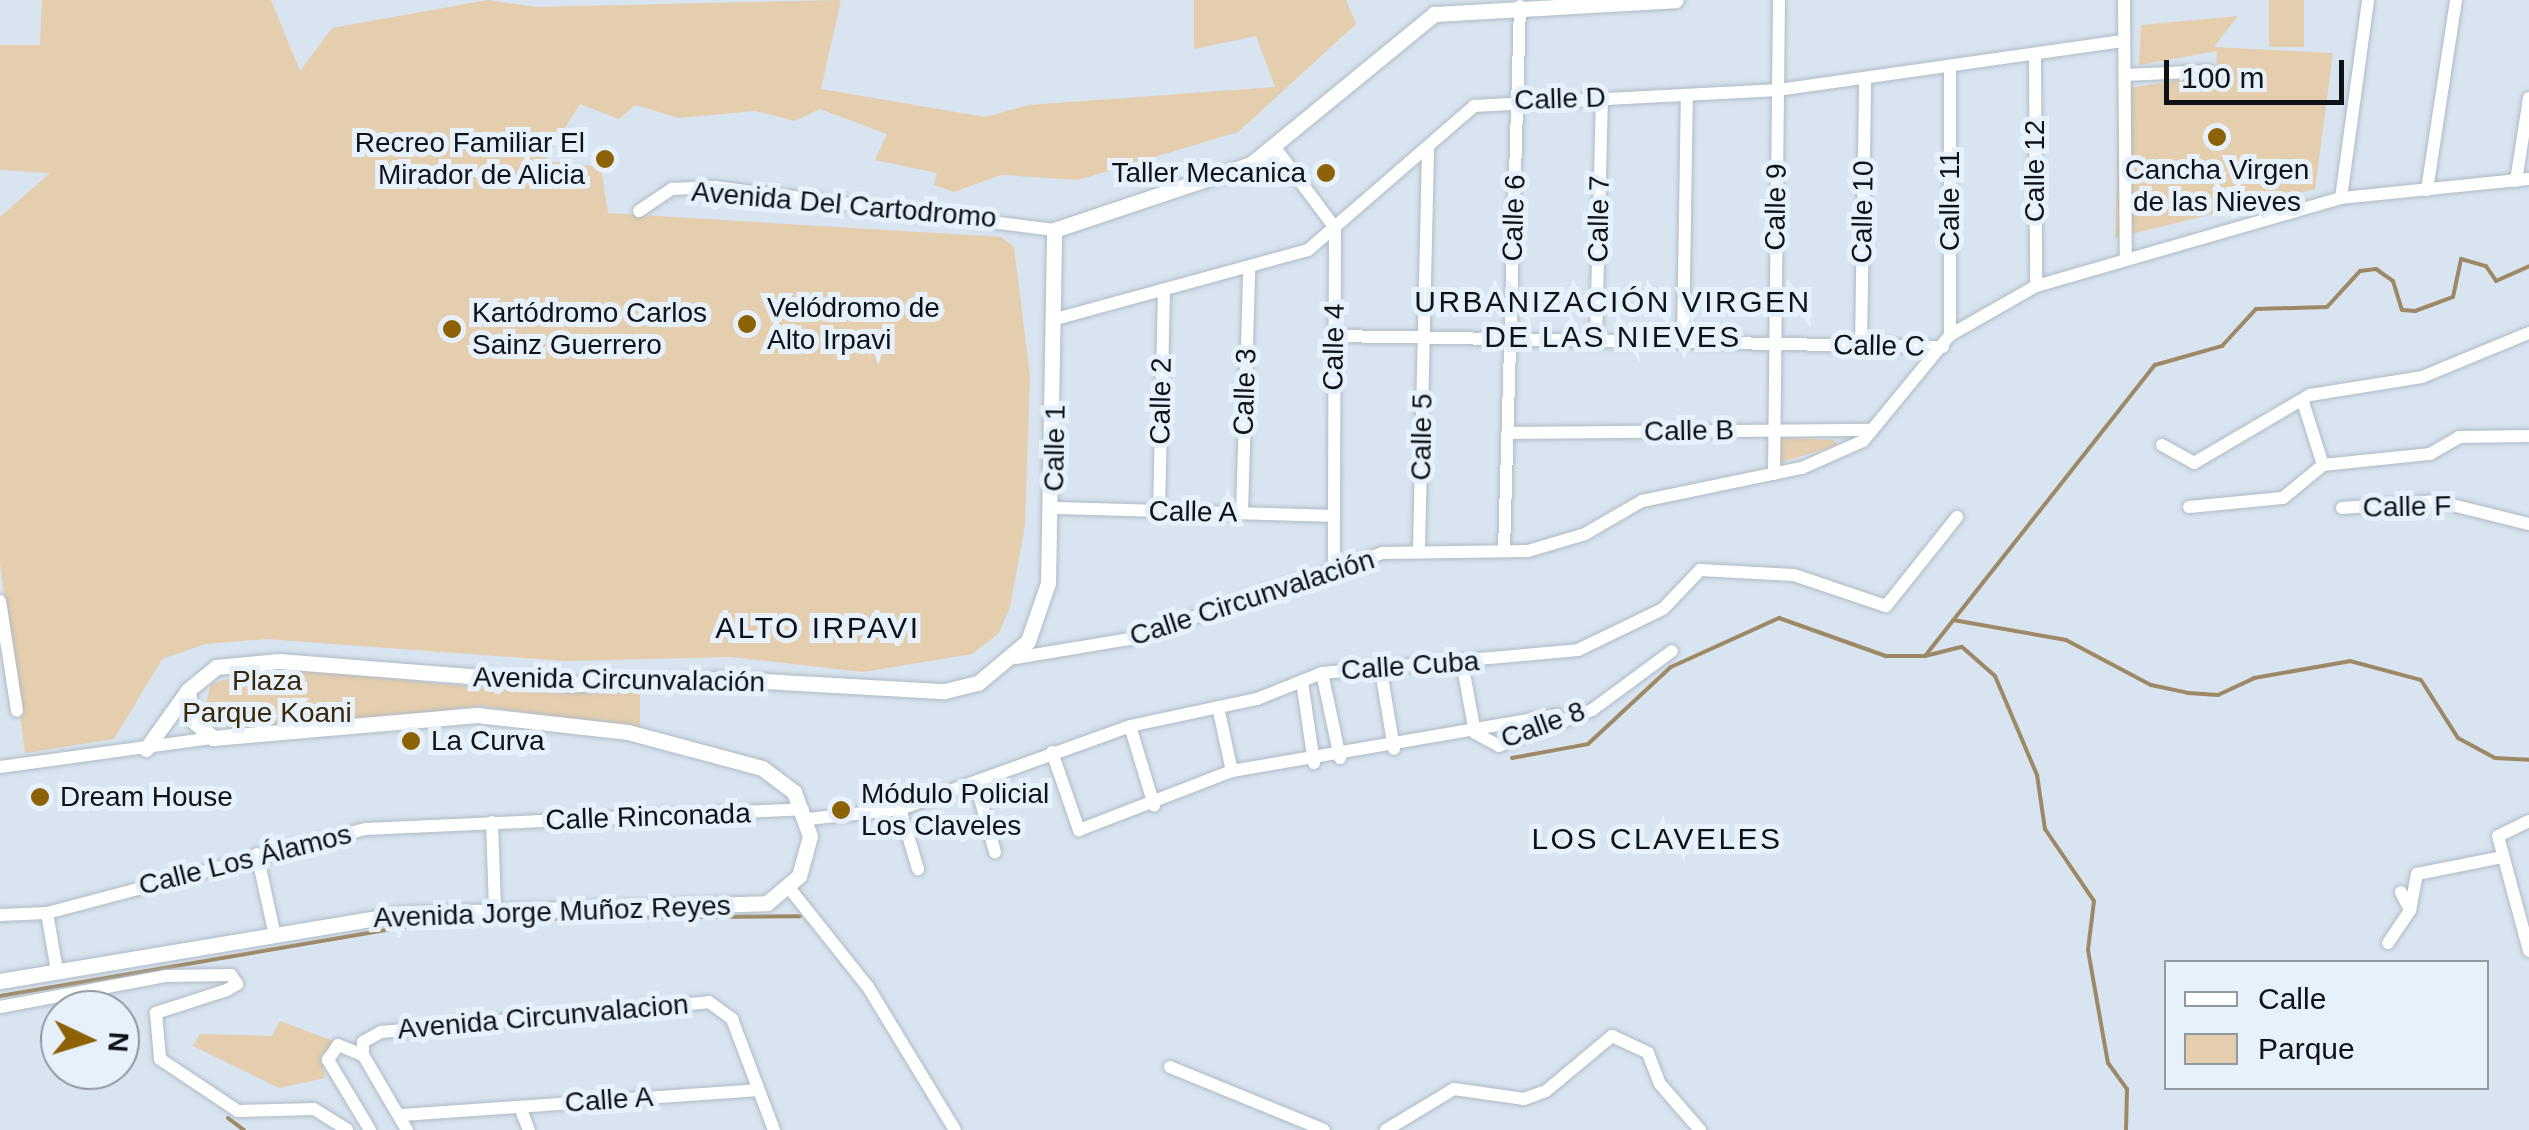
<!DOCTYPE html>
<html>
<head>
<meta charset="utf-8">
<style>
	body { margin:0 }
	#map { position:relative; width:2529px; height:1130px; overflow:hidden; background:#d8e4ef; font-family:Arial,sans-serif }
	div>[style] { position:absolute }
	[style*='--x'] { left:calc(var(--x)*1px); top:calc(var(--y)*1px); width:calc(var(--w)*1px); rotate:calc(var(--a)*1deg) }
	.green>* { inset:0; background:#e4cead; transform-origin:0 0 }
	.stream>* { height:4px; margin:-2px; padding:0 2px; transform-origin:2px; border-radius:2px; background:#9e8967 }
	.roads { filter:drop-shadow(0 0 2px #afbac4) drop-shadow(0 0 2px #afbac4) }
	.minor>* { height:12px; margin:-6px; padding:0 6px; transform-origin:6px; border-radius:6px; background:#fff }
	.tertiary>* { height:15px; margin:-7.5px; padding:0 7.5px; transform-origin:7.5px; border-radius:7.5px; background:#fff }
	.dots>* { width:28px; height:28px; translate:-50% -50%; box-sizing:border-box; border:5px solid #e6f1fc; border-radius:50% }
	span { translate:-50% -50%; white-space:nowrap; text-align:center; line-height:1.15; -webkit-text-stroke:10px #e6f1fc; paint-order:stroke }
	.street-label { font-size:28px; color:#0f1317 }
	.poi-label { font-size:28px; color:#0f1317 }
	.right { translate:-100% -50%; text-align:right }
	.left { translate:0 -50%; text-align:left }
	.park-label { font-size:28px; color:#382709 }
	.neighbourhood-label { font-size:30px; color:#0f1317; letter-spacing:2.5px }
	.legend { position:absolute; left:2164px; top:960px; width:325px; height:130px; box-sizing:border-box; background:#e6f1fc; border:2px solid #9098a0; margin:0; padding:12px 18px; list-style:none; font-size:30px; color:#0f1317 }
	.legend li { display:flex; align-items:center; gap:20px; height:50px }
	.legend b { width:50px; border:2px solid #9098a0 }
	.north { position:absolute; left:40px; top:990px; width:100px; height:100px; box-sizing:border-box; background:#e6f1fc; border:2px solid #9098a0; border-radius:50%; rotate:94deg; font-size:28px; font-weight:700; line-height:40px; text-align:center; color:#0f1317 }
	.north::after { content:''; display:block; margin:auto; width:35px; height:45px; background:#8d6207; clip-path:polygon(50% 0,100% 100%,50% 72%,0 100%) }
	.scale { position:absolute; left:2164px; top:60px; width:180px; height:45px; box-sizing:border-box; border:5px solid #0f1317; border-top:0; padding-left:12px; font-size:30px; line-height:35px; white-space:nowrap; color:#0f1317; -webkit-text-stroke:8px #e6f1fc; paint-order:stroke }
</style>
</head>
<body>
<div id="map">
	<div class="green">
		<div style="clip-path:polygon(42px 0,271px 0,300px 71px,332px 28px,488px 0,535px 7px,841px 0,821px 89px,985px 117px,1029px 105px,1275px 87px,1256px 36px,1194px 49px,1194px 0,1346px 0,1356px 24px,1238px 132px,1078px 180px,1001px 175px,954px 192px,934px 185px,937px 173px,875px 160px,887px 134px,820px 109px,795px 121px,755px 111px,679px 118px,635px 105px,619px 119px,580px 104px,562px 132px,545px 161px,601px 167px,608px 213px,1001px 237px,1014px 247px,1030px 376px,1025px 525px,1010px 607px,999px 633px,972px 654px,863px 672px,730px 657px,564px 661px,266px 639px,205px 644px,162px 659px,114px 739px,25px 753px,0 563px,0 217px,50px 173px,0 170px,0 45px,40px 45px)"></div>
		<div style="left:2269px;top:0;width:35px;height:47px"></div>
		<div style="clip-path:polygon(2238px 16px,2214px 47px,2333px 53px,2315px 189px,2115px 238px,2120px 89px,2216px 75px,2217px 51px,2139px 65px,2141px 25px)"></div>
		<div style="clip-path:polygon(1768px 437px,1833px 440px,1838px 445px,1768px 466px)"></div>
		<div style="clip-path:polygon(271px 666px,513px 691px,640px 692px,640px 731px,483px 706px,242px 731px,212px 724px,204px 711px,211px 684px)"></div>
		<div style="clip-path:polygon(280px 1021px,336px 1042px,321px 1055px,325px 1078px,279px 1088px,193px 1046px,200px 1034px,272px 1036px)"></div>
	</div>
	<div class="stream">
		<div style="--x:1953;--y:620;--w:115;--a:10"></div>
		<div style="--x:2066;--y:640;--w:96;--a:27.9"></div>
		<div style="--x:2151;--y:685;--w:38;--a:12"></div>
		<div style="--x:2188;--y:693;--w:30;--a:4"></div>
		<div style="--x:2218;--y:695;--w:40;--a:-25"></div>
		<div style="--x:2254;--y:678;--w:97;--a:-10"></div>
		<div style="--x:2350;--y:661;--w:73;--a:15"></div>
		<div style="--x:2421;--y:680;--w:69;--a:57.5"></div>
		<div style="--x:2458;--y:738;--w:42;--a:28.4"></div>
		<div style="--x:2495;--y:758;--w:34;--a:3"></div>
		<div style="--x:1925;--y:656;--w:38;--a:-14"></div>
		<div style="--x:1962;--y:647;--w:44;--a:41.3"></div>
		<div style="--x:1995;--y:676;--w:108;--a:67"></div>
		<div style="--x:2037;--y:775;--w:55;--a:81.6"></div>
		<div style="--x:2045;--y:829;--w:87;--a:55.8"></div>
		<div style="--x:2094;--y:901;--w:49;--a:97"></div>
		<div style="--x:2088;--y:950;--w:115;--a:80"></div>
		<div style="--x:2108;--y:1063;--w:32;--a:54"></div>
		<div style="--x:2127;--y:1089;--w:41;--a:91.4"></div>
		<div style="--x:1512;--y:758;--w:77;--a:-10.4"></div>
		<div style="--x:1588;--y:744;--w:113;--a:-42.9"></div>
		<div style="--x:1671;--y:667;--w:119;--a:-24.4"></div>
		<div style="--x:1779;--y:618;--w:114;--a:19.6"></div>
		<div style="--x:1886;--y:656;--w:39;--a:0"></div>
		<div style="--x:1925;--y:656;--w:371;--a:-51.7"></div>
		<div style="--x:2155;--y:365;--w:70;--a:-15.8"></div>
		<div style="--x:2222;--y:346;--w:50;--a:-47.4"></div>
		<div style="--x:2256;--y:309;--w:71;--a:-1.6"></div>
		<div style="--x:2327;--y:307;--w:49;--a:-47.5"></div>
		<div style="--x:2360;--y:271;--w:16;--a:-7"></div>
		<div style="--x:2376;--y:269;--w:21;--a:35"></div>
		<div style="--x:2393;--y:281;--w:30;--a:73"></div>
		<div style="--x:2402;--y:310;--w:13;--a:4"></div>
		<div style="--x:2415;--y:311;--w:40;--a:-20.2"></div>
		<div style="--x:2453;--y:297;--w:39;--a:-78"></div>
		<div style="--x:2461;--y:259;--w:26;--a:16"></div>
		<div style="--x:2486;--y:266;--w:18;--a:56"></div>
		<div style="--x:2496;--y:281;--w:36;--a:-24"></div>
		<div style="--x:475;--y:919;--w:325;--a:-0.5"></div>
		<div style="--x:0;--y:996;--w:451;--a:-9.7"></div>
		<div style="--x:228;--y:1118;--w:20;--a:37"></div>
	</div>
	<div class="roads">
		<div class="minor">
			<div style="--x:2124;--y:0;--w:259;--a:89.6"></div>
			<div style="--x:2035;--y:57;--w:229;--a:89.7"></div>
			<div style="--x:2125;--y:75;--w:85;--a:-2.7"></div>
			<div style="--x:1276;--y:149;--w:99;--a:53.2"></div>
			<div style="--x:1335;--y:228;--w:338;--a:90.2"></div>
			<div style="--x:2516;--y:181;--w:84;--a:-81.1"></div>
			<div style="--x:2427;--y:190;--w:192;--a:-81.3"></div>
			<div style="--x:2341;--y:198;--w:200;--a:-82.2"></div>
			<div style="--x:639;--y:211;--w:40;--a:-34"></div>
			<div style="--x:672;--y:189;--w:42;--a:-2.7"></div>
			<div style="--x:714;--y:187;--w:343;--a:7.2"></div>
			<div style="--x:1056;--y:319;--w:261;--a:-15.3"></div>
			<div style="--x:1308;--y:250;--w:220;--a:-40.9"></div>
			<div style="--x:1474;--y:106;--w:304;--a:-3"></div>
			<div style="--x:1778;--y:90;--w:349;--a:-8.1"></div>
			<div style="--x:1950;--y:335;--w:268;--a:-90"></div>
			<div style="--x:1334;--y:336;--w:609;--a:1.03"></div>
			<div style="--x:1596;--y:341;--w:243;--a:-88.6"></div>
			<div style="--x:1683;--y:342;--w:247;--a:-89.1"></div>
			<div style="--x:1861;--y:346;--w:267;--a:-89.1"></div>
			<div style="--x:2303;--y:402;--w:66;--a:72.4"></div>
			<div style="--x:1508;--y:433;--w:362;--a:-0.5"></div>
			<div style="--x:2162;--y:445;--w:37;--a:29"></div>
			<div style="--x:2194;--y:463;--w:134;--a:-30.4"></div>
			<div style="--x:2310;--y:395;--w:113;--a:-9.1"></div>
			<div style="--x:2422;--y:377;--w:116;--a:-22.4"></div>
			<div style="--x:2323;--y:465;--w:108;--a:-5.9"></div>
			<div style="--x:2430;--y:454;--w:34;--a:-30"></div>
			<div style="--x:2459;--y:437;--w:70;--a:-0.8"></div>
			<div style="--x:1774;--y:474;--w:474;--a:-89.4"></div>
			<div style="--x:2189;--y:507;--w:94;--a:-5.5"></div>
			<div style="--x:2283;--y:498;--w:52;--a:-39.5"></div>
			<div style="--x:1054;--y:508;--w:278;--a:1.6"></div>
			<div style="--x:2342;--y:508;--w:94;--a:-4.3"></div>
			<div style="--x:2436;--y:501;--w:96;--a:13.9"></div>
			<div style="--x:1159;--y:511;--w:220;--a:-88.7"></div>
			<div style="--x:1242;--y:513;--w:242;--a:-88.3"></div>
			<div style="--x:1419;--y:547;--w:399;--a:-88.7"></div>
			<div style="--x:1504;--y:551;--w:545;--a:-88.32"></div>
			<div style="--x:0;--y:601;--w:111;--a:81.2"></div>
			<div style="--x:1015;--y:658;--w:117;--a:-9.4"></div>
			<div style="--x:1130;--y:639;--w:266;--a:-18.8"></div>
			<div style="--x:1382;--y:553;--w:146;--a:-0.8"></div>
			<div style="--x:1528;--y:551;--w:59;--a:-16.6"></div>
			<div style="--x:1585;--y:534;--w:66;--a:-30.1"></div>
			<div style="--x:1642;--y:501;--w:163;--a:-11.7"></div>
			<div style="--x:1802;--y:468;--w:67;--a:-23.9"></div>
			<div style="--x:1863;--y:441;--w:137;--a:-50.6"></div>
			<div style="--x:1950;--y:335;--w:99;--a:-29.7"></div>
			<div style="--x:2036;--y:286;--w:317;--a:-16.1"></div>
			<div style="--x:2341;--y:198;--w:189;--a:-5.8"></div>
			<div style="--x:1462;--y:662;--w:72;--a:79.6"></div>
			<div style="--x:1475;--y:733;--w:27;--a:28"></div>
			<div style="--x:1499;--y:746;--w:100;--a:-21.2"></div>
			<div style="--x:1592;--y:710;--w:99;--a:-36.4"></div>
			<div style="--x:1380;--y:665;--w:85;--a:80.5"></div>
			<div style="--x:1322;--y:673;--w:87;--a:78"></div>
			<div style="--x:1302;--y:681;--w:83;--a:81.7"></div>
			<div style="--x:1218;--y:707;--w:66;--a:77.7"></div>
			<div style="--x:1130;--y:726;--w:83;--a:73.1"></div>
			<div style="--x:1052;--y:752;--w:83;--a:70.9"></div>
			<div style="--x:1079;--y:830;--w:164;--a:-21.1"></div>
			<div style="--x:1232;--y:771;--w:330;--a:-9.8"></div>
			<div style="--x:0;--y:767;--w:215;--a:-7.8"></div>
			<div style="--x:976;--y:784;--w:71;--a:74.4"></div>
			<div style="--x:900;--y:809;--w:63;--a:73.3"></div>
			<div style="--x:808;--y:819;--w:93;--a:-6.2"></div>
			<div style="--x:900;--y:809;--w:245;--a:-19.8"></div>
			<div style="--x:1130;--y:726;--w:130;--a:-12"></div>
			<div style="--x:1257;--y:699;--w:70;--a:-21.8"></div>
			<div style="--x:1322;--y:673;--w:257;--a:-5.1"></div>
			<div style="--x:1578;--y:650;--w:94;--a:-25.8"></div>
			<div style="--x:1663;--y:609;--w:54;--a:-46.5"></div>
			<div style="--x:1700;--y:570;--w:94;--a:3"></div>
			<div style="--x:1794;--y:575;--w:97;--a:18.6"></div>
			<div style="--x:1886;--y:606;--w:114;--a:-51.4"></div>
			<div style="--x:2529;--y:821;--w:34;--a:154"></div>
			<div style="--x:2498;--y:836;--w:119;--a:74.9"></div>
			<div style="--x:492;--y:822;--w:87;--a:88"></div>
			<div style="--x:257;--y:854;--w:79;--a:77.6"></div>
			<div style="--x:790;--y:889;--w:125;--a:51.5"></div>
			<div style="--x:868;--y:987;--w:167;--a:58.7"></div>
			<div style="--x:2410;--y:910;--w:37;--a:-79"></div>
			<div style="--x:2417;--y:874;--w:88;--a:-11.2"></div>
			<div style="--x:47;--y:913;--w:59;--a:80.2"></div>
			<div style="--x:0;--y:915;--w:47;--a:-2.4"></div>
			<div style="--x:47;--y:913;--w:330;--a:-14.8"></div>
			<div style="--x:366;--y:829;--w:437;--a:-2.6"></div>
			<div style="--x:2388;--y:943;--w:40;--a:-56"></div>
			<div style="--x:2410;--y:910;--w:20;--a:-117"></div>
			<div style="--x:0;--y:1007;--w:168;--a:-10.6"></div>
			<div style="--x:165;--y:976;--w:66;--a:-0.9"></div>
			<div style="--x:231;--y:975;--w:11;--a:56"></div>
			<div style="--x:237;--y:984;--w:12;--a:149"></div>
			<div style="--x:227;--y:990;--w:75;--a:162.1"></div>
			<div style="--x:156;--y:1013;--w:46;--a:85"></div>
			<div style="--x:160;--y:1059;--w:94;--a:33.7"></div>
			<div style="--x:238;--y:1111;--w:76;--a:-1.5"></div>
			<div style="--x:314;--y:1109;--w:39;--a:32"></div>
			<div style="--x:363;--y:1055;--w:13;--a:-90"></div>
			<div style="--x:363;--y:1042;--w:21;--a:-29"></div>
			<div style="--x:381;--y:1032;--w:329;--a:-5.2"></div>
			<div style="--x:709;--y:1002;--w:29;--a:36"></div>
			<div style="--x:732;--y:1019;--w:119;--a:69.3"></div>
			<div style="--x:1170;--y:1067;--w:166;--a:22.2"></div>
			<div style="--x:520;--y:1107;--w:25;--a:69"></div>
			<div style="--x:402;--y:1115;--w:355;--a:-4"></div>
			<div style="--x:370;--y:1130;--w:82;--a:-121"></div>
			<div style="--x:328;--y:1060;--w:18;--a:-56"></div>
			<div style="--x:338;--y:1045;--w:27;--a:22"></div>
			<div style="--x:363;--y:1055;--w:87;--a:59.6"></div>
			<div style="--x:1386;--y:1130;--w:79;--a:-31.1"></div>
			<div style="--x:1454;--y:1089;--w:71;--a:8.1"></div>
			<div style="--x:1524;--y:1099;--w:23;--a:-20"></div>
			<div style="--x:1546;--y:1091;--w:86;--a:-39.8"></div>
			<div style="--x:1612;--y:1036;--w:40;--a:25"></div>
			<div style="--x:1648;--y:1053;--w:33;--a:69"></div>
			<div style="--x:1660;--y:1084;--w:61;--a:49"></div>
		</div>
		<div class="tertiary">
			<div style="--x:146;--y:749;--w:69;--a:-54.5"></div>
			<div style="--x:0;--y:981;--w:407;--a:-9.5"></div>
			<div style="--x:401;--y:914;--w:366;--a:-1.7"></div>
			<div style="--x:767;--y:903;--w:42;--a:-40.2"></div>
			<div style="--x:799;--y:876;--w:41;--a:-74.6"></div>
			<div style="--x:810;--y:836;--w:47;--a:-110"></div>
			<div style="--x:794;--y:792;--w:40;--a:-143"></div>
			<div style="--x:762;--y:768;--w:139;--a:-165"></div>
			<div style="--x:628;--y:732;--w:152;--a:-173.6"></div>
			<div style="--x:477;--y:715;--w:265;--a:175"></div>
			<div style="--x:213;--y:738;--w:28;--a:-139"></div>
			<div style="--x:192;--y:720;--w:30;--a:-98"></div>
			<div style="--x:188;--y:690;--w:36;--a:-39"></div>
			<div style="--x:216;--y:667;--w:63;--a:-5.4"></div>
			<div style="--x:279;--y:661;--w:296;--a:4.5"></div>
			<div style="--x:574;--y:684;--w:153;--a:-1.9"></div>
			<div style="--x:727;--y:679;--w:218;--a:3.2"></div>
			<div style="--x:945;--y:691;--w:34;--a:-14"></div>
			<div style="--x:978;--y:683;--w:65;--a:-40"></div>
			<div style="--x:1028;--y:641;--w:61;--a:-71"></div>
			<div style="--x:1048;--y:583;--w:353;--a:-89"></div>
			<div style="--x:1054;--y:230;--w:208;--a:-18.5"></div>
			<div style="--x:1251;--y:164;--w:237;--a:-39.3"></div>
			<div style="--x:1434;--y:14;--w:242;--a:-3.3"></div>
		</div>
	</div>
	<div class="dots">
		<div style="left:2217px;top:137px;background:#8d6207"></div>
		<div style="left:605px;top:159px;background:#8d6207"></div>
		<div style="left:1326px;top:173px;background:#8d6207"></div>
		<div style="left:747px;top:324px;background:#8d6207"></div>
		<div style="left:452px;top:329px;background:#8d6207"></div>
		<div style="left:411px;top:741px;background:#8d6207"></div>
		<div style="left:40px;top:797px;background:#8d6207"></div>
		<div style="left:841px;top:810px;background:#8d6207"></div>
	</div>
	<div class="street-label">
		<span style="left:1560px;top:99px;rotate:-2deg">Calle D</span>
		<span style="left:2035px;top:171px;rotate:-90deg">Calle 12</span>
		<span style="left:1950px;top:201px;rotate:-90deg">Calle 11</span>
		<span style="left:844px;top:205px;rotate:5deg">Avenida Del Cartodromo</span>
		<span style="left:1776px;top:207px;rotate:-89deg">Calle 9</span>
		<span style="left:1863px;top:212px;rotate:-89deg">Calle 10</span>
		<span style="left:1514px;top:218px;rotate:-88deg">Calle 6</span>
		<span style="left:1599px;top:219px;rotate:-89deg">Calle 7</span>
		<span style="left:1879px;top:346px;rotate:1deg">Calle C</span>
		<span style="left:1334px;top:347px;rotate:-89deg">Calle 4</span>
		<span style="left:1245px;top:392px;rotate:-88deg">Calle 3</span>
		<span style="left:1161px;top:401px;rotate:-89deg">Calle 2</span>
		<span style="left:1689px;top:431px;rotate:-1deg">Calle B</span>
		<span style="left:1422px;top:437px;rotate:-89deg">Calle 5</span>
		<span style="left:1055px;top:448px;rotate:-89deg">Calle 1</span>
		<span style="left:2407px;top:507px;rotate:-1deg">Calle F</span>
		<span style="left:1193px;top:512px;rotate:1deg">Calle A</span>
		<span style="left:1252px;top:598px;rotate:-18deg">Calle Circunvalación</span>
		<span style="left:1410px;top:666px;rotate:-4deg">Calle Cuba</span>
		<span style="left:619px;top:680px;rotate:1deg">Avenida Circunvalación</span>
		<span style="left:1543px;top:725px;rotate:-20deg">Calle 8</span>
		<span style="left:648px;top:817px;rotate:-2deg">Calle Rinconada</span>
		<span style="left:245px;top:860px;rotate:-14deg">Calle Los Álamos</span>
		<span style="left:552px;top:912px;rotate:-2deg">Avenida Jorge Muñoz Reyes</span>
		<span style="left:543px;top:1017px;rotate:-5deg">Avenida Circunvalacion</span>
		<span style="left:609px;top:1100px;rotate:-4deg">Calle A</span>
	</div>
	<div class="poi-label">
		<span class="right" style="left:585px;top:159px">Recreo Familiar El<br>Mirador de Alicia</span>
		<span style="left:2217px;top:186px">Cancha Virgen<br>de las Nieves</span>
		<span class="right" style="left:1306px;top:173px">Taller Mecanica</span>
		<span class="left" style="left:767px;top:324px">Velódromo de<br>Alto Irpavi</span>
		<span class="left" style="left:472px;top:329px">Kartódromo Carlos<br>Sainz Guerrero</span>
		<span class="left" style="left:431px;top:741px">La Curva</span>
		<span class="left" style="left:861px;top:810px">Módulo Policial<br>Los Claveles</span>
		<span class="left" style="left:60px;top:797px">Dream House</span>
	</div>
	<div class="park-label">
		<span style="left:267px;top:697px">Plaza<br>Parque Koani</span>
	</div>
	<div class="neighbourhood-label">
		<span style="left:1613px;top:319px">URBANIZACIÓN VIRGEN<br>DE LAS NIEVES</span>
		<span style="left:818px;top:628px">ALTO IRPAVI</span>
		<span style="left:1657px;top:839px">LOS CLAVELES</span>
	</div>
	<ul class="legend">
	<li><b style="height:12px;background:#fff"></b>Calle</li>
	<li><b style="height:28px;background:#e4cead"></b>Parque</li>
	</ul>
	<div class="north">N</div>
	<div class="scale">100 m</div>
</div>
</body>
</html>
